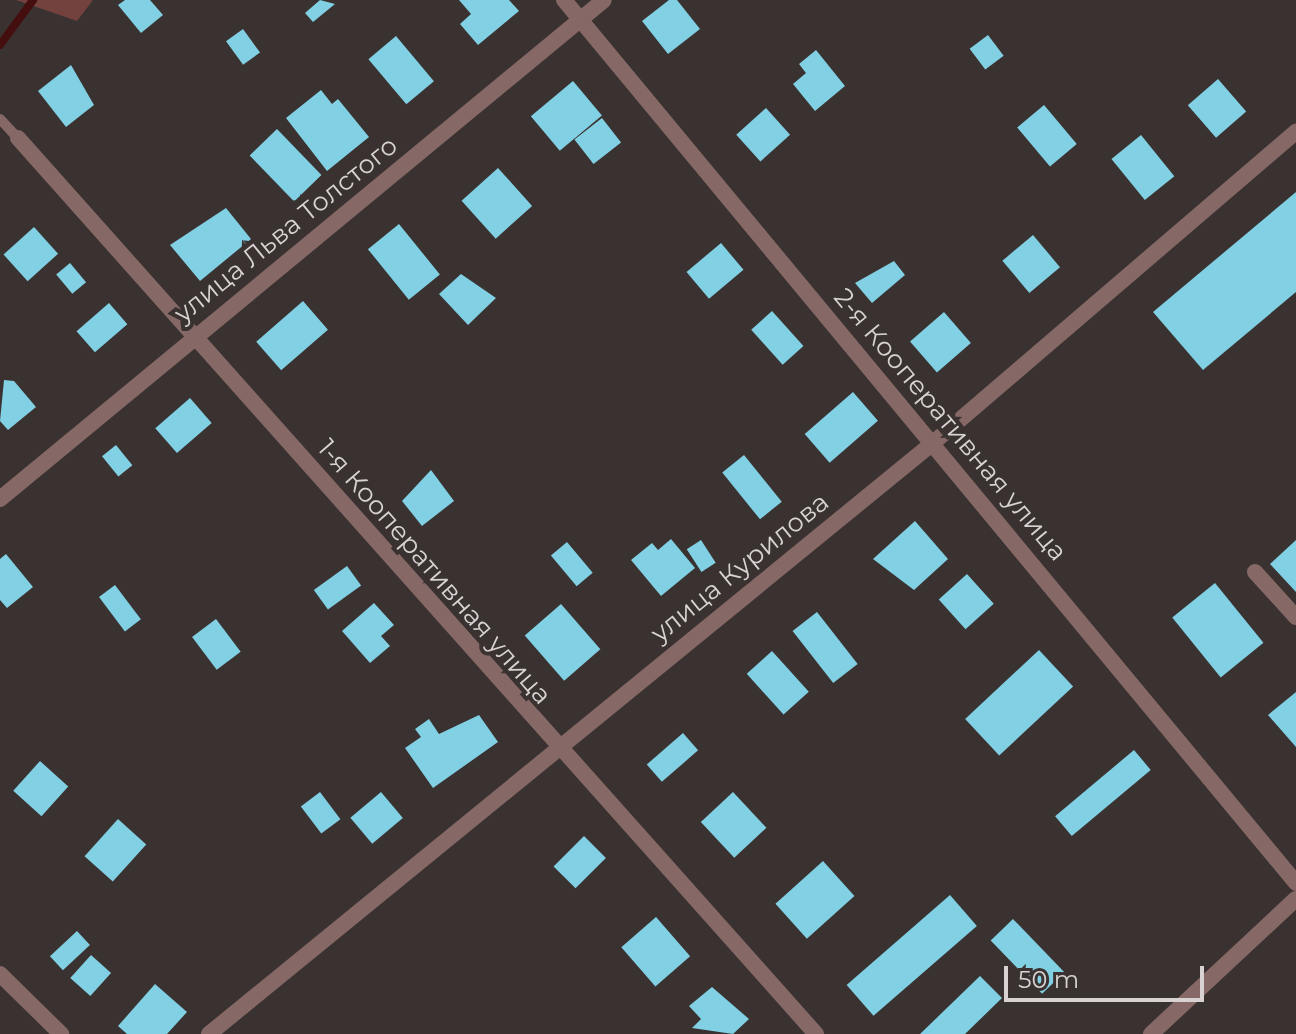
<!DOCTYPE html>
<html>
<head>
<meta charset="utf-8">
<style>
	body { margin:0 }
	#map { position:relative; width:1296px; height:1034px; overflow:hidden; background:#3a3231; font-family:Montserrat,sans-serif }
	div>[style] { position:absolute }
	[style*='--x'] { left:calc(var(--x)*1px); top:calc(var(--y)*1px); width:calc(var(--w)*1px); rotate:calc(var(--a)*1deg) }
	.green>* { inset:0; background:#73423e }
	.stream>* { height:8px; margin:-4px; padding:0 4px; transform-origin:4px; border-radius:4px; background:#440e0e }
	.building>* { inset:0; background:#81d0e3; transform-origin:0 0 }
	.lane>* { height:10px; margin:-5px; padding:0 5px; transform-origin:5px; border-radius:5px; background:#866966 }
	.street>* { height:16px; margin:-8px; padding:0 8px; transform-origin:8px; border-radius:8px; background:#866966 }
	span { translate:-50% -50%; white-space:nowrap; text-align:center; line-height:1.15; -webkit-text-stroke:8px #3a3231; paint-order:stroke }
	.street-label { font-size:26px; color:#d8d3d2 }
	.scale { position:absolute; left:1004px; top:966px; width:200px; height:36px; box-sizing:border-box; border:4px solid #d8d3d2; border-top:0; padding-left:10px; font-size:24px; line-height:28px; white-space:nowrap; color:#d8d3d2; -webkit-text-stroke:6px #3a3231; paint-order:stroke }
</style>
</head>
<body>
<div id="map">
	<div class="green">
		<div style="clip-path:polygon(16px 0,93px 0,77px 21px)"></div>
	</div>
	<div class="stream">
		<div style="--x:0;--y:45;--w:56;--a:-53.7"></div>
	</div>
	<div class="building">
		<div style="clip-path:polygon(125px 0,150px 0,163px 15px,141px 33px,118px 5px)"></div>
		<div style="clip-path:polygon(320px 0,335px 4px,313px 22px,305px 13px)"></div>
		<div style="clip-path:polygon(459px 0,509px 0,519px 11px,478px 45px,460px 24px,471px 14px)"></div>
		<div style="clip-path:polygon(669px 0,677px 0,700px 29px,668px 54px,642px 21px)"></div>
		<div style="left:243px;top:29px;width:29px;height:21px;rotate:54deg"></div>
		<div style="left:988px;top:35px;width:26px;height:23px;rotate:53deg"></div>
		<div style="left:396px;top:36px;width:59px;height:36px;rotate:50deg"></div>
		<div style="clip-path:polygon(816px 50px,845px 86px,815px 111px,793px 84px,806px 73px,799px 64px)"></div>
		<div style="clip-path:polygon(71px 65px,94px 105px,66px 127px,38px 91px)"></div>
		<div style="left:1218px;top:79px;width:43px;height:40px;rotate:49deg"></div>
		<div style="left:573px;top:81px;width:45px;height:55px;rotate:50deg"></div>
		<div style="clip-path:polygon(321px 90px,332px 104px,338px 99px,369px 137px,327px 171px,286px 118px)"></div>
		<div style="left:1044px;top:105px;width:51px;height:35px;rotate:50deg"></div>
		<div style="left:766px;top:108px;width:36px;height:40px;rotate:48deg"></div>
		<div style="left:602px;top:118px;width:31px;height:35px;rotate:52deg"></div>
		<div style="left:277px;top:129px;width:64px;height:38px;rotate:46deg"></div>
		<div style="left:1141px;top:135px;width:53px;height:38px;rotate:51deg"></div>
		<div style="left:498px;top:168px;width:51px;height:49px;rotate:48deg"></div>
		<div style="clip-path:polygon(1296px 192px,1296px 292px,1203px 370px,1153px 312px)"></div>
		<div style="clip-path:polygon(226px 208px,251px 239px,200px 281px,170px 245px)"></div>
		<div style="left:399px;top:224px;width:65px;height:40px;rotate:51deg"></div>
		<div style="left:34px;top:227px;width:36px;height:41px;rotate:48deg"></div>
		<div style="left:1033px;top:235px;width:42px;height:40px;rotate:50deg"></div>
		<div style="left:721px;top:243px;width:35px;height:45px;rotate:50deg"></div>
		<div style="clip-path:polygon(894px 261px,905px 275px,872px 303px,855px 283px)"></div>
		<div style="left:70px;top:263px;width:25px;height:18px;rotate:50deg"></div>
		<div style="clip-path:polygon(461px 274px,496px 298px,468px 325px,439px 294px)"></div>
		<div style="left:303px;top:301px;width:38px;height:62px;rotate:49deg"></div>
		<div style="left:109px;top:303px;width:28px;height:43px;rotate:49deg"></div>
		<div style="left:772px;top:311px;width:47px;height:28px;rotate:48deg"></div>
		<div style="left:944px;top:312px;width:41px;height:45px;rotate:49deg"></div>
		<div style="clip-path:polygon(4px 380px,14px 381px,36px 407px,8px 430px,0 421px)"></div>
		<div style="left:853px;top:392px;width:38px;height:64px;rotate:49deg"></div>
		<div style="left:190px;top:398px;width:33px;height:46px;rotate:49deg"></div>
		<div style="left:116px;top:445px;width:26px;height:18px;rotate:51deg"></div>
		<div style="left:744px;top:455px;width:60px;height:28px;rotate:51deg"></div>
		<div style="clip-path:polygon(431px 470px,454px 501px,422px 526px,402px 501px)"></div>
		<div style="clip-path:polygon(915px 521px,948px 559px,914px 590px,873px 559px)"></div>
		<div style="clip-path:polygon(671px 539px,695px 568px,661px 596px,631px 560px,652px 543px,658px 550px)"></div>
		<div style="left:701px;top:540px;width:27px;height:17px;rotate:57deg"></div>
		<div style="clip-path:polygon(1296px 540px,1296px 592px,1270px 564px)"></div>
		<div style="left:567px;top:542px;width:40px;height:21px;rotate:50deg"></div>
		<div style="clip-path:polygon(6px 554px,33px 587px,7px 608px,0 600px,0 559px)"></div>
		<div style="left:347px;top:566px;width:24px;height:41px;rotate:54deg"></div>
		<div style="left:967px;top:574px;width:40px;height:38px;rotate:48deg"></div>
		<div style="left:1215px;top:583px;width:77px;height:55px;rotate:51deg"></div>
		<div style="left:115px;top:585px;width:43px;height:20px;rotate:53deg"></div>
		<div style="clip-path:polygon(374px 603px,394px 625px,381px 636px,390px 646px,370px 663px,342px 631px)"></div>
		<div style="left:561px;top:604px;width:60px;height:48px;rotate:49deg"></div>
		<div style="left:817px;top:612px;width:66px;height:31px;rotate:52deg"></div>
		<div style="left:216px;top:619px;width:41px;height:30px;rotate:53deg"></div>
		<div style="left:1039px;top:650px;width:50px;height:101px;rotate:47deg"></div>
		<div style="left:772px;top:651px;width:55px;height:34px;rotate:48deg"></div>
		<div style="clip-path:polygon(1296px 692px,1296px 747px,1268px 715px)"></div>
		<div style="clip-path:polygon(479px 715px,498px 742px,433px 788px,405px 748px,421px 737px,415px 729px,429px 719px,439px 734px)"></div>
		<div style="left:683px;top:733px;width:23px;height:48px;rotate:49deg"></div>
		<div style="left:1134px;top:750px;width:26px;height:103px;rotate:50deg"></div>
		<div style="left:40px;top:761px;width:38px;height:40px;rotate:42deg"></div>
		<div style="left:320px;top:792px;width:34px;height:24px;rotate:53deg"></div>
		<div style="left:381px;top:792px;width:34px;height:40px;rotate:50deg"></div>
		<div style="left:733px;top:792px;width:49px;height:44px;rotate:47deg"></div>
		<div style="left:118px;top:819px;width:38px;height:50px;rotate:42deg"></div>
		<div style="left:584px;top:836px;width:31px;height:43px;rotate:45deg"></div>
		<div style="left:823px;top:861px;width:47px;height:64px;rotate:48deg"></div>
		<div style="left:950px;top:895px;width:41px;height:137px;rotate:49deg"></div>
		<div style="left:656px;top:917px;width:52px;height:46px;rotate:49deg"></div>
		<div style="left:1013px;top:919px;width:74px;height:31px;rotate:46deg"></div>
		<div style="left:77px;top:931px;width:19px;height:37px;rotate:47deg"></div>
		<div style="left:91px;top:955px;width:27px;height:31px;rotate:42deg"></div>
		<div style="clip-path:polygon(980px 976px,1002px 998px,965px 1034px,920px 1034px)"></div>
		<div style="clip-path:polygon(155px 984px,187px 1012px,167px 1034px,127px 1034px,118px 1026px)"></div>
		<div style="clip-path:polygon(712px 987px,749px 1019px,733px 1034px,692px 1028px,701px 1019px,689px 1006px)"></div>
	</div>
	<div class="lane">
		<div style="--x:0;--y:119;--w:26;--a:47"></div>
	</div>
	<div class="street">
		<div style="--x:564;--y:0;--w:1147;--a:50.34"></div>
		<div style="--x:18;--y:138;--w:1200;--a:48.31"></div>
		<div style="--x:0;--y:499;--w:783;--a:-39.56"></div>
		<div style="--x:1255;--y:572;--w:61;--a:47.7"></div>
		<div style="--x:0;--y:974;--w:86;--a:44.5"></div>
		<div style="--x:209;--y:1034;--w:936;--a:-39.23"></div>
		<div style="--x:934;--y:442;--w:477;--a:-40.6"></div>
		<div style="--x:1151;--y:1034;--w:198;--a:-43"></div>
	</div>
	<div class="street-label">
		<span style="left:286px;top:230px;rotate:-39deg">улица Льва Толстого</span>
		<span style="left:950px;top:425px;rotate:50deg">2-я Кооперативная улица</span>
		<span style="left:740px;top:568px;rotate:-39deg">улица Курилова</span>
		<span style="left:434px;top:572px;rotate:49deg">1-я Кооперативная улица</span>
	</div>
	<div class="scale">50 m</div>
</div>
</body>
</html>
